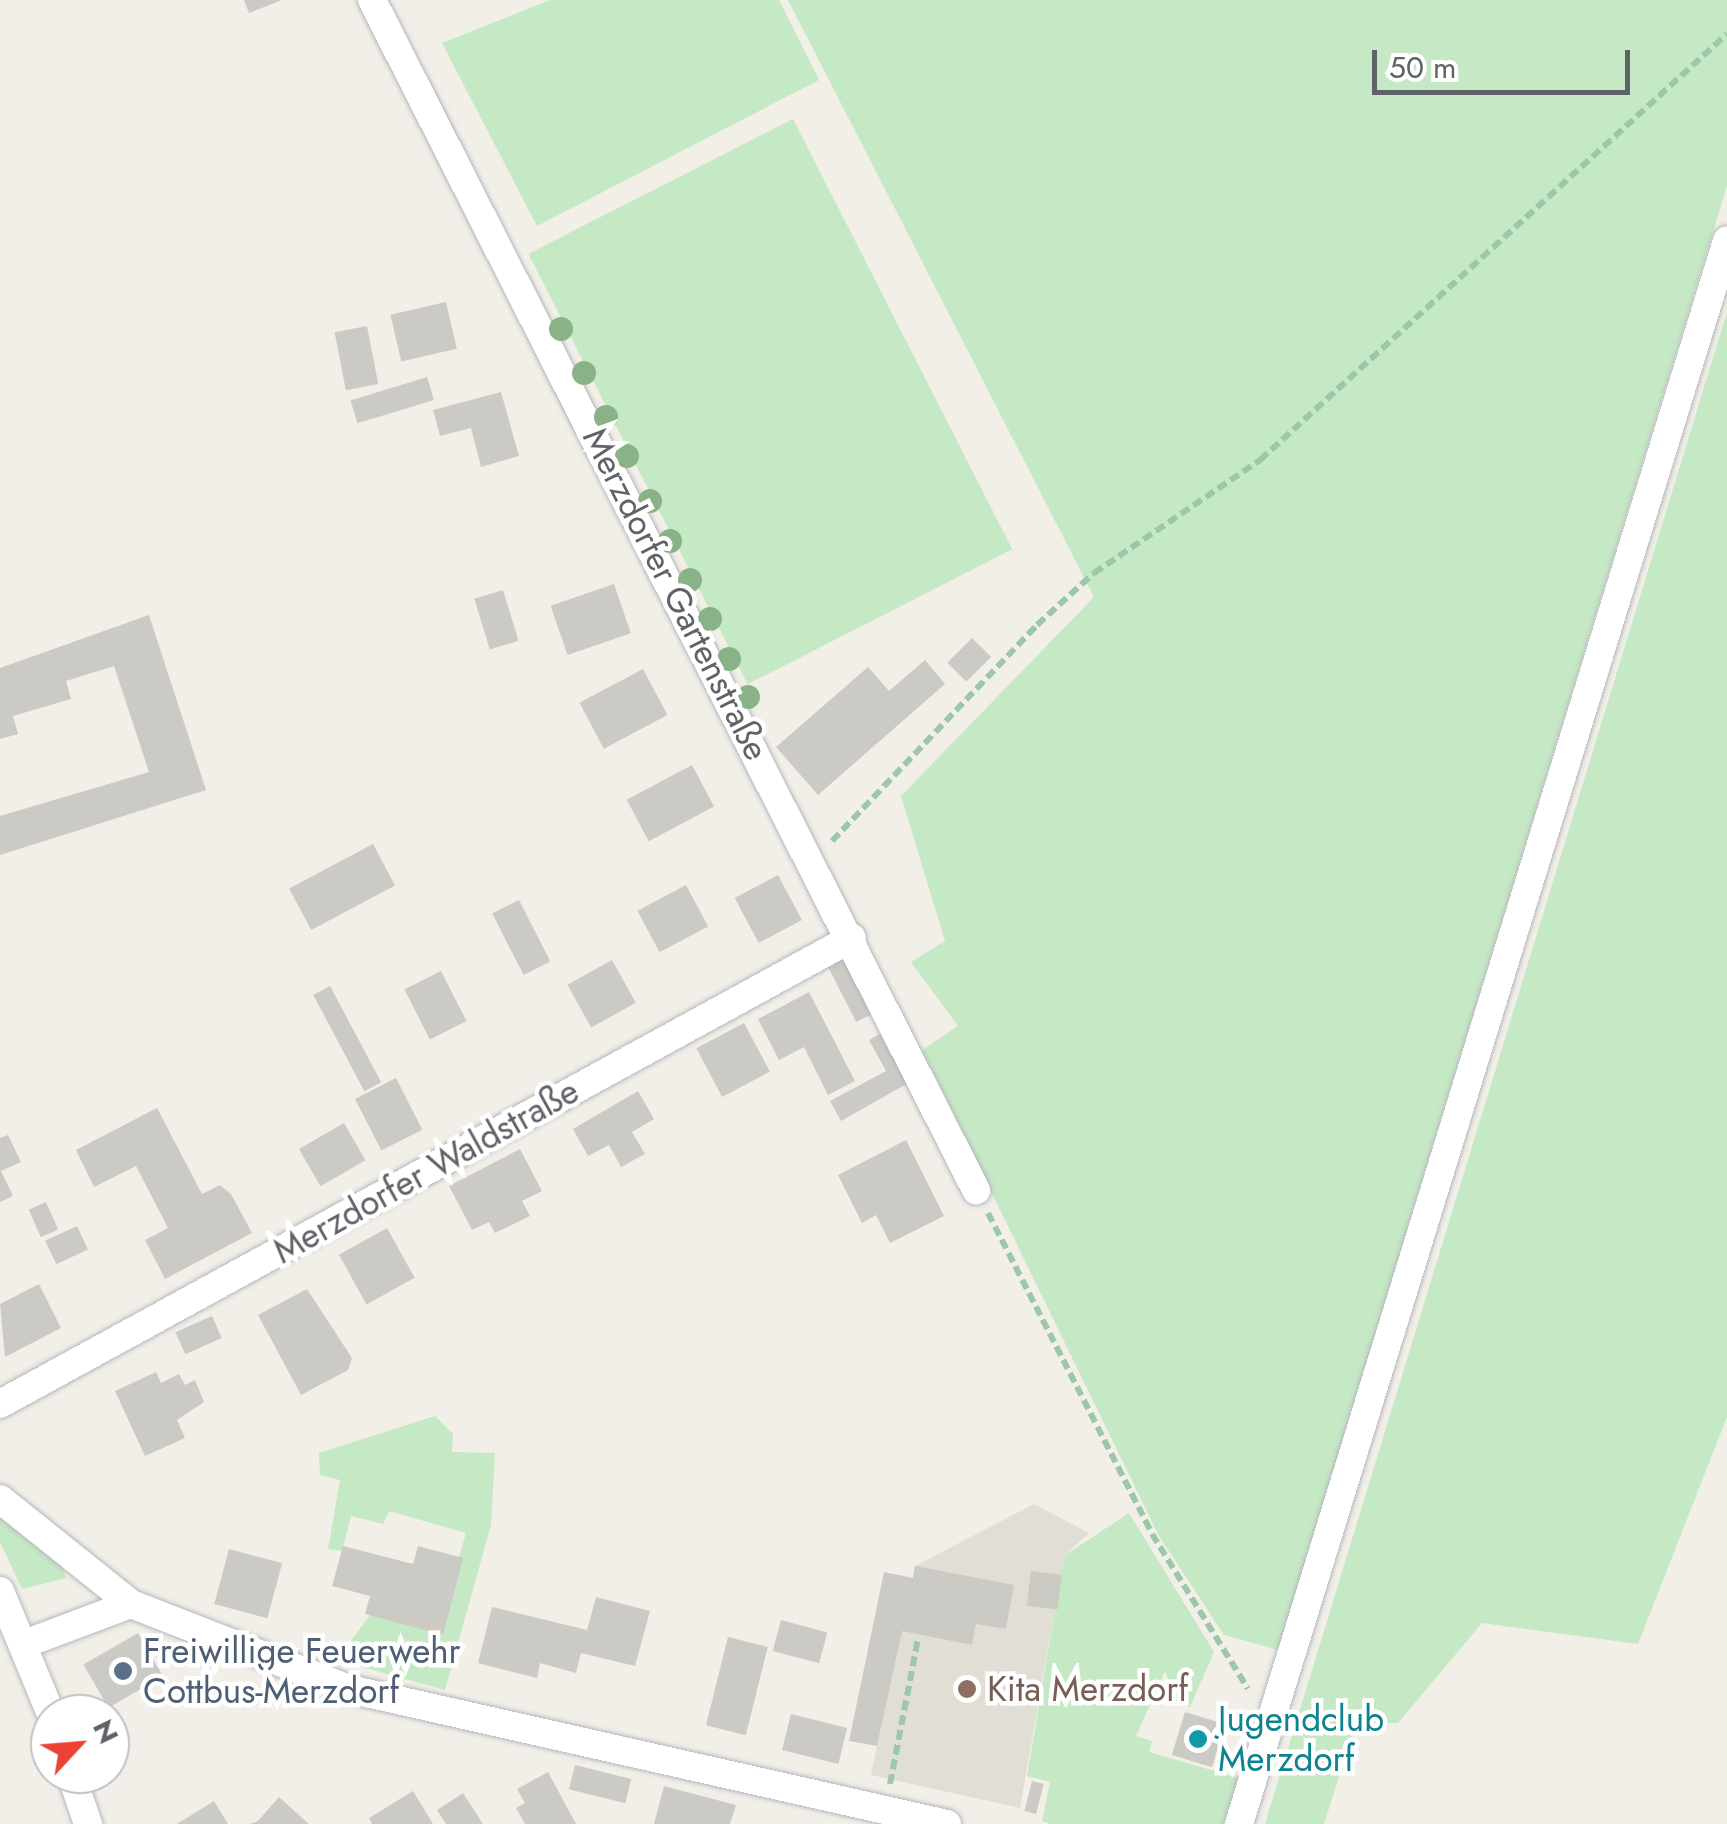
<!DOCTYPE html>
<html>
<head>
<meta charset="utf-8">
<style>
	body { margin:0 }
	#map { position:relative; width:1727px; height:1824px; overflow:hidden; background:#f1efe8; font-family:Jost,sans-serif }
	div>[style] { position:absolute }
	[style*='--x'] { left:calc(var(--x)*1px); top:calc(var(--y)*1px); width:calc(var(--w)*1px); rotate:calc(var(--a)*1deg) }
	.education>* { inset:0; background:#e1ded6 }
	.green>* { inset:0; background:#c5e8c5; transform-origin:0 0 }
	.building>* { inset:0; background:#cccac5; transform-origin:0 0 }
	.path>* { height:6px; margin-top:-3px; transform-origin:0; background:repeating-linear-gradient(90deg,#9cc7a9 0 10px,transparent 0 15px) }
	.roads { filter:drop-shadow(0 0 2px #b5b8bc) drop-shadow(0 0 2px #b5b8bc) }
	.street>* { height:28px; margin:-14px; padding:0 14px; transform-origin:14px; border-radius:14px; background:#fff }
	.trees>* { width:24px; height:24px; margin:-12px; border-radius:50%; background:#89b387 }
	.dots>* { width:28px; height:28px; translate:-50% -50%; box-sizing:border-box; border:5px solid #fff; border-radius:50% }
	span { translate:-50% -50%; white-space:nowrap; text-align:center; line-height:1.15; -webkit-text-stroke:9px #fff; paint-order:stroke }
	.street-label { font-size:35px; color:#5f6368 }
	.service-label { font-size:35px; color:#4e5e75 }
	.left { translate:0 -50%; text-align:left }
	.education-label { font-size:35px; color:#785e54 }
	.culture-label { font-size:35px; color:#0d838f }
	.north { position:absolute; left:30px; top:1694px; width:100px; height:100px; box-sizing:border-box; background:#fff; border:2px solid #bfc1c3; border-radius:50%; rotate:64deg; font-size:28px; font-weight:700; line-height:40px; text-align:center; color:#5f6368 }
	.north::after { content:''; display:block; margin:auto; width:35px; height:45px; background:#ea4335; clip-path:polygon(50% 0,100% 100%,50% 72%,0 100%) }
	.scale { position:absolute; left:1372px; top:50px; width:258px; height:45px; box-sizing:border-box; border:5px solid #5f6368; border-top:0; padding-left:12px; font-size:30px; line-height:35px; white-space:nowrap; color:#5f6368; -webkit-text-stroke:8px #fff; paint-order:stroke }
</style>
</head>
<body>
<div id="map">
	<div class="education">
		<div style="clip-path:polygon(1034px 1504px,1089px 1533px,1064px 1556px,1020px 1808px,871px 1775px,915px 1566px)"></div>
	</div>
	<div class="green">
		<div style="clip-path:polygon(550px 0,779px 0,819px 80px,537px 226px,442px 43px)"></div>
		<div style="clip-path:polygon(788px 0,1727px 0,1727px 186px,1278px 1650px,1224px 1635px,1159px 1536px,922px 1050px,958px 1026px,911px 962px,945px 941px,901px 796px,1094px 597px)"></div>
		<div style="left:793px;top:119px;width:483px;height:297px;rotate:63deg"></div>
		<div style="clip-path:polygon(1727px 312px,1727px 1417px,1638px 1644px,1482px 1623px,1398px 1723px,1356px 1723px,1324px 1824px,1265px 1824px)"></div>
		<div style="clip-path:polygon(435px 1416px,453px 1434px,452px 1452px,495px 1453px,491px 1525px,445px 1690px,337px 1660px,370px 1615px,459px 1557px,466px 1533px,389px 1511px,383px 1524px,351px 1516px,342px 1551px,328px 1549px,340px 1480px,320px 1475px,319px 1453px)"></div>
		<div style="clip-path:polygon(1129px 1513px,1214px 1652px,1190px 1707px,1176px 1702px,1165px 1671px,1136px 1736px,1152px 1741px,1149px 1752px,1242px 1779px,1227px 1824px,1051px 1824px,1042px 1821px,1050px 1782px,1027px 1776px,1064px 1556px)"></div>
		<div style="clip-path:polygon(0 1514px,59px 1554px,66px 1578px,22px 1589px,0 1542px)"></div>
	</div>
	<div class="building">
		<div style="clip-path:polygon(244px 0,282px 0,249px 13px)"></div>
		<div style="left:446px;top:302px;width:48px;height:57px;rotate:77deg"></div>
		<div style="left:367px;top:326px;width:59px;height:33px;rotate:79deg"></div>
		<div style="left:427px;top:377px;width:24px;height:80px;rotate:73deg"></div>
		<div style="clip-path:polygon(501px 392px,519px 456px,481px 467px,471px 428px,440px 436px,433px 410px)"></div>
		<div style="left:614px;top:584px;width:52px;height:67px;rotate:71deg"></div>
		<div style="left:503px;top:590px;width:53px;height:30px;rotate:73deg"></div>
		<div style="clip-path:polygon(149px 615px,206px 790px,0 855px,0 816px,149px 772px,114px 666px,66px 681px,71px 699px,13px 716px,18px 734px,0 739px,0 668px)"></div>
		<div style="left:972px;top:638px;width:27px;height:35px;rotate:45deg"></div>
		<div style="clip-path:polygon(925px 660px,945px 684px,818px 795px,776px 747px,868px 667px,889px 691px)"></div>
		<div style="left:643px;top:669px;width:52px;height:72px;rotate:62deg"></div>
		<div style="left:692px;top:765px;width:47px;height:74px;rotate:62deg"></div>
		<div style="left:373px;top:844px;width:47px;height:95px;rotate:62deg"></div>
		<div style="left:778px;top:875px;width:51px;height:49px;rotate:62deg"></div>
		<div style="left:686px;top:885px;width:47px;height:55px;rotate:62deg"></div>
		<div style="left:519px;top:900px;width:69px;height:30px;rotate:63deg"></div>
		<div style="left:849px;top:955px;width:63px;height:24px;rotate:63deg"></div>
		<div style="left:612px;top:960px;width:49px;height:51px;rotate:61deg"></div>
		<div style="left:441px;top:971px;width:56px;height:41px;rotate:63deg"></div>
		<div style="left:330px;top:986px;width:109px;height:19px;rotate:62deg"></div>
		<div style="clip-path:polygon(809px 992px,855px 1081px,828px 1095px,804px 1047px,779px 1060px,758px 1019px)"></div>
		<div style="left:744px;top:1023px;width:55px;height:54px;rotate:62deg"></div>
		<div style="clip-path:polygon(887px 1030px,912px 1081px,841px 1121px,830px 1101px,886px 1071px,869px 1040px)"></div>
		<div style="left:396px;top:1078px;width:58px;height:46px;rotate:63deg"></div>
		<div style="clip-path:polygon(638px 1091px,654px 1119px,632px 1132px,645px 1154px,621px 1167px,609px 1145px,588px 1156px,573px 1129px)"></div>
		<div style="clip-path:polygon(157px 1108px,202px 1194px,220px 1185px,231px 1194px,252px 1233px,165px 1279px,145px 1240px,168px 1228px,136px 1166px,94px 1187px,76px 1150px)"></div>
		<div style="left:344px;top:1123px;width:43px;height:52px;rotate:60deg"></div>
		<div style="clip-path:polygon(8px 1135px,21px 1162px,1px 1171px,13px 1196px,0 1202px,0 1138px)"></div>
		<div style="clip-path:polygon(906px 1140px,944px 1216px,890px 1243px,876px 1215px,862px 1223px,838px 1175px)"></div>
		<div style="clip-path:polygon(520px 1149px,542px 1191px,522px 1201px,530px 1216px,495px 1233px,489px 1222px,472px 1230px,449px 1186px)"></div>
		<div style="left:46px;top:1202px;width:30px;height:19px;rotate:66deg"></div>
		<div style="left:77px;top:1226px;width:26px;height:35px;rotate:65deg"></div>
		<div style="left:387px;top:1228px;width:57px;height:55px;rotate:61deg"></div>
		<div style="clip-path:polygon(39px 1284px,61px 1328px,5px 1357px,0 1304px)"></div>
		<div style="clip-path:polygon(307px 1289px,352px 1358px,348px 1370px,301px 1395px,258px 1315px)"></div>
		<div style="left:212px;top:1316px;width:24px;height:40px;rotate:66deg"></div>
		<div style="clip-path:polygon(156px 1372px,161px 1383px,179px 1374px,185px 1385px,195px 1380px,204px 1402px,177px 1420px,185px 1438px,145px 1456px,115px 1391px)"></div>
		<div style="clip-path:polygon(343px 1546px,413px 1564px,418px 1546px,463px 1558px,443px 1635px,365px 1614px,370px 1596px,332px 1586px)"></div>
		<div style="left:229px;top:1549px;width:55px;height:57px;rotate:15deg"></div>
		<div style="clip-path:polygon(915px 1566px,1014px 1585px,1006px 1629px,976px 1624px,972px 1645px,902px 1631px,877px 1746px,849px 1741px,884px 1572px,913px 1578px)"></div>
		<div style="left:1031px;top:1571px;width:31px;height:35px;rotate:7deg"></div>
		<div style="clip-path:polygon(596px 1597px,650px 1611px,635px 1666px,581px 1653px,576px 1673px,540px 1663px,537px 1678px,478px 1663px,492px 1607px,587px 1630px)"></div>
		<div style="left:781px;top:1620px;width:48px;height:32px;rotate:15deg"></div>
		<div style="left:138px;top:1633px;width:50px;height:63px;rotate:60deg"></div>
		<div style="left:728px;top:1637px;width:41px;height:91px;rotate:14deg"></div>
		<div style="left:1185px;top:1712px;width:42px;height:45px;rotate:17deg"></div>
		<div style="left:791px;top:1714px;width:58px;height:37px;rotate:14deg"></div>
		<div style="left:575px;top:1765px;width:58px;height:25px;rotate:14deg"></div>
		<div style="clip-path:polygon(548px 1772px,576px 1824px,525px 1824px,516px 1808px,525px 1803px,517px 1789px)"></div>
		<div style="left:1032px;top:1781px;width:12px;height:31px;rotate:14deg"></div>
		<div style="clip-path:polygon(664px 1786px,736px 1805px,730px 1824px,654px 1824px)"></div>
		<div style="clip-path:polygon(413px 1791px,433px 1824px,372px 1824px,369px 1818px)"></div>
		<div style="clip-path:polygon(463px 1793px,483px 1824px,446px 1824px,437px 1810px)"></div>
		<div style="clip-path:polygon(279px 1797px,309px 1824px,249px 1824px,258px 1821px)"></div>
		<div style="clip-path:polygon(214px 1801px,228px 1824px,177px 1824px)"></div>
	</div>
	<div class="path">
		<div style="--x:832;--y:841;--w:298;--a:-46.5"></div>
		<div style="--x:1037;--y:625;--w:77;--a:-42.4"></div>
		<div style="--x:1094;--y:573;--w:201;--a:-34.2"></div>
		<div style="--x:1260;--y:460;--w:632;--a:-42.37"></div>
		<div style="--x:988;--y:1213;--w:360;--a:62.9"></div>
		<div style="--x:1152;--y:1534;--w:182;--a:58.2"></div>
		<div style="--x:890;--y:1784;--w:148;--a:-79.1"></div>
	</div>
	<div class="roads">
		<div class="street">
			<div style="--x:372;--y:0;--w:1335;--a:63.09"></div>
			<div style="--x:0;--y:1404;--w:971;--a:-28.68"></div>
			<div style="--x:0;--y:1499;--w:168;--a:38.7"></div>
			<div style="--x:0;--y:1591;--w:133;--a:67.5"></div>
			<div style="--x:27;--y:1643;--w:111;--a:-20.6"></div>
			<div style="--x:131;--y:1604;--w:234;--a:21.3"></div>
			<div style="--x:349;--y:1689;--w:613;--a:12.72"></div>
			<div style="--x:71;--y:1774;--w:53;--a:71.2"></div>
			<div style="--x:1239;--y:1824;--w:1657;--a:-72.87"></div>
		</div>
	</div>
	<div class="trees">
		<div style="left:561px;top:329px"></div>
		<div style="left:584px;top:373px"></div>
		<div style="left:606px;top:417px"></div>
		<div style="left:627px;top:456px"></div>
		<div style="left:650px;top:501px"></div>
		<div style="left:670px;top:541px"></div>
		<div style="left:690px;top:580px"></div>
		<div style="left:710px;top:619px"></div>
		<div style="left:729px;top:659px"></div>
		<div style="left:748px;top:697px"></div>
	</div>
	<div class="dots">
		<div style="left:123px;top:1671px;background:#5c6f8a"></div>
		<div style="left:967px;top:1689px;background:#8d6e63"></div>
		<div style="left:1198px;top:1739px;background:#0f9aa8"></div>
	</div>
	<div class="street-label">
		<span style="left:676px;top:594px;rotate:63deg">Merzdorfer Gartenstraße</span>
		<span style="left:426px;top:1171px;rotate:-29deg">Merzdorfer Waldstraße</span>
	</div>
	<div class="service-label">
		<span class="left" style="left:143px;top:1671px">Freiwillige Feuerwehr<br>Cottbus-Merzdorf</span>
	</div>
	<div class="education-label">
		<span class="left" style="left:987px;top:1689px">Kita Merzdorf</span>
	</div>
	<div class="culture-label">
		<span class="left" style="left:1218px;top:1739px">Jugendclub<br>Merzdorf</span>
	</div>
	<div class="north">N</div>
	<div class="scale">50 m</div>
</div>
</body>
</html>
